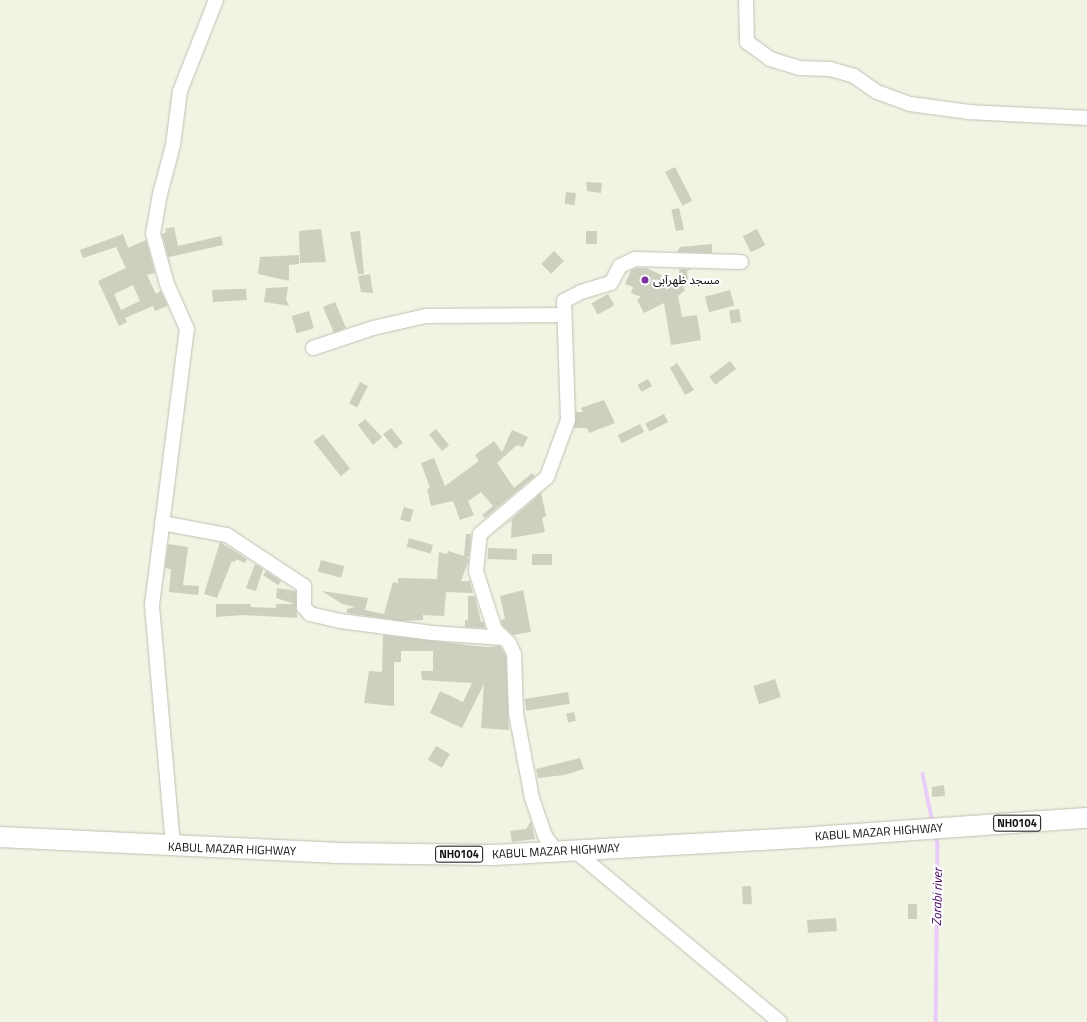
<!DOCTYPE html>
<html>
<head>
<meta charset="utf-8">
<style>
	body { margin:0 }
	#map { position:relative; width:1087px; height:1022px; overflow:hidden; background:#f1f3e3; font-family:"Titillium Web","Noto Sans Arabic",sans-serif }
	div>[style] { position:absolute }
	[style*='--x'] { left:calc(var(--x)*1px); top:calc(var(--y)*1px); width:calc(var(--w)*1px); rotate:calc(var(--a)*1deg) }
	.stream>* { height:3.5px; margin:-1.75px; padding:0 1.75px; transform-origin:1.75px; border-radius:1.75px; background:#e9ccfa }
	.building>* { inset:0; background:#cdcfbf; transform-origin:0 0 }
	.roads { filter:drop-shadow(0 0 1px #bfc1b2) drop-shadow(0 0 1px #bfc1b2) }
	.minor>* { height:14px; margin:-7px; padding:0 7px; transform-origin:7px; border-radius:7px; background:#fff }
	.highway>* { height:20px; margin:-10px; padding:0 10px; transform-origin:10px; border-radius:10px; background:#fff }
	.dots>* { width:11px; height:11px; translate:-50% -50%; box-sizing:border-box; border:2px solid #fff; border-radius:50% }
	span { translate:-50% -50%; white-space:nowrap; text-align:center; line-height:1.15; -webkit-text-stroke:4px #fff; paint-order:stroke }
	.shield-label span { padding:1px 3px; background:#fff; border:1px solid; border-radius:3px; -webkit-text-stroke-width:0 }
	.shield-label { font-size:11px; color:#0f100b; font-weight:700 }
	.poi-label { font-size:12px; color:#0f100b }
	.left { translate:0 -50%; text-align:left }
	.street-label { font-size:12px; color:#0f100b }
	.water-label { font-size:13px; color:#480662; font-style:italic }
</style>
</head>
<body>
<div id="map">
	<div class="stream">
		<div style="--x:923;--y:774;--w:50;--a:78.5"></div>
		<div style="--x:936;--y:835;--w:10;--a:79"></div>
		<div style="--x:938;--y:845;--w:177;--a:90.6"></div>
	</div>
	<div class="building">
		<div style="left:675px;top:167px;width:38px;height:11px;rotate:63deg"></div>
		<div style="clip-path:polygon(586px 182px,602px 183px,601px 193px,587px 191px)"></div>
		<div style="left:566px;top:192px;width:10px;height:12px;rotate:6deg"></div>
		<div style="left:679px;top:208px;width:22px;height:8px;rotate:77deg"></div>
		<div style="clip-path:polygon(174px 227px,178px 246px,221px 236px,223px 245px,169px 257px,171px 267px,162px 234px,166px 232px,165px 229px)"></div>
		<div style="clip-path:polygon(321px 229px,326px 262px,300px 263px,299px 231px)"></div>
		<div style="left:757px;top:229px;width:18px;height:16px;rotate:63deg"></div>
		<div style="clip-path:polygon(360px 231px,364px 274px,358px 274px,350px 232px)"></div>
		<div style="left:597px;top:231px;width:13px;height:11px;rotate:90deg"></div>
		<div style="clip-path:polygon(evenodd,123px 234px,128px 248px,146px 240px,155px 273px,147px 275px,156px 294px,161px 291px,169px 310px,167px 306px,155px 311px,153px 306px,125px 318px,127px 322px,119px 326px,98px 281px,126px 268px,116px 247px,83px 258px,80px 250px,123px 234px,133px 285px,140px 301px,121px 310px,114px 294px,133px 285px)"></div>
		<div style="clip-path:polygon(712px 244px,712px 253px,677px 252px,680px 247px)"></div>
		<div style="left:554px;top:251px;width:14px;height:18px;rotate:45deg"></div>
		<div style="clip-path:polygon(299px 255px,299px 264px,289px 265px,289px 281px,258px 274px,260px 257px)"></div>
		<div style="clip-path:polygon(637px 268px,646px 268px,682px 284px,685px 290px,678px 296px,682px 317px,697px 315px,701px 340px,671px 345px,664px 303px,644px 313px,637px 300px,641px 297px,631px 293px,633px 287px,625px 284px,631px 270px)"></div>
		<div style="clip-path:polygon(679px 269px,691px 269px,687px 271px,688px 280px,680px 281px)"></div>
		<div style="clip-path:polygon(370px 274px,373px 293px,361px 292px,358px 276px)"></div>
		<div style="clip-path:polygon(288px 287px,286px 299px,289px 306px,264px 302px,266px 288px)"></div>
		<div style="clip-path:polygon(235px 289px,246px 289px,247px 300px,213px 302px,212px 290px)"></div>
		<div style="left:730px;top:290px;width:16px;height:26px;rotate:75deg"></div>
		<div style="left:608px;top:294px;width:13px;height:19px;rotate:61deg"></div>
		<div style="left:335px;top:302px;width:28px;height:13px;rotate:67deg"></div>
		<div style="left:739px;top:309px;width:13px;height:10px;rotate:81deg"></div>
		<div style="left:309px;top:311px;width:18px;height:18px;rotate:74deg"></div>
		<div style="left:730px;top:361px;width:10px;height:26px;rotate:53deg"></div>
		<div style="clip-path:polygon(677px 363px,694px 390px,685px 395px,670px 368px)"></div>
		<div style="left:648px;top:379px;width:8px;height:12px;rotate:60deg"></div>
		<div style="left:360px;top:382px;width:9px;height:24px;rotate:27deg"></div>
		<div style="clip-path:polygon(604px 400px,615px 423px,589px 433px,587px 428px,574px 428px,576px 412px,583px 412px,581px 408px)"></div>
		<div style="left:664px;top:414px;width:9px;height:21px;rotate:63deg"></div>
		<div style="clip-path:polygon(365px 419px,382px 437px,373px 445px,358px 425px)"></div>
		<div style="left:640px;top:424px;width:9px;height:25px;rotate:63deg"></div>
		<div style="left:391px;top:428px;width:19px;height:10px;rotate:51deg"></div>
		<div style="left:436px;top:429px;width:21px;height:9px;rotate:51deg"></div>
		<div style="clip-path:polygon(512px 430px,528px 437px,523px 447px,517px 445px,497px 463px,514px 488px,532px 473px,535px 476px,485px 518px,482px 515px,493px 506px,481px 492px,468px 501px,474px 515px,460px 520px,453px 501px,431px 506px,427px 489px,430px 488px,421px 463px,434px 458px,445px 486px,479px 461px,475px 455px,494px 441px,502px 452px)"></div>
		<div style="left:323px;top:434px;width:44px;height:12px;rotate:52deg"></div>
		<div style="clip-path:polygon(541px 493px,546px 516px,542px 518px,545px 532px,511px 538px,512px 520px,497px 532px)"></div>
		<div style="left:404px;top:507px;width:10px;height:13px;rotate:17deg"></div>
		<div style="clip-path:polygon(466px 534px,471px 534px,469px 557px,467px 557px,469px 560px,461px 581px,470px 581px,473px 593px,446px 592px,444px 616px,423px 615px,423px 620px,402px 621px,347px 613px,347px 609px,355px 607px,342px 604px,322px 591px,368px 598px,365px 610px,384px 614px,393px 582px,398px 583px,398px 578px,437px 579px,439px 552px,447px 554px,448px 551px,464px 556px)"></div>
		<div style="left:409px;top:538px;width:25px;height:9px;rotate:16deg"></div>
		<div style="clip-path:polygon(220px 542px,247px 559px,245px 563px,236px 559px,235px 562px,232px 561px,217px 598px,204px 594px)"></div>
		<div style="clip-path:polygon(168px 544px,188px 547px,183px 585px,199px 586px,198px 595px,169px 592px,171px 569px,165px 568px)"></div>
		<div style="left:488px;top:548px;width:29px;height:11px;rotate:2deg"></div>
		<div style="left:532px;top:554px;width:20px;height:11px"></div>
		<div style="left:321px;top:560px;width:24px;height:12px;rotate:15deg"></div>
		<div style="clip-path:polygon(255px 564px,263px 569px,256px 591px,246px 588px)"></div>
		<div style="left:266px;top:571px;width:18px;height:5px;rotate:34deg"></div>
		<div style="clip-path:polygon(277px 588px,296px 591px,297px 618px,243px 615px,216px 617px,216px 604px,251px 604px,250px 607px,276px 608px,276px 604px,295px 604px,276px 598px)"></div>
		<div style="clip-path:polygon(523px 590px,531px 632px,513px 635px,502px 625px,501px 620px,505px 619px,500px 596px)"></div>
		<div style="clip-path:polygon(468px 596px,475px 596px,481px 622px,484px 622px,485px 628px,465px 627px,465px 620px,468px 620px)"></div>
		<div style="clip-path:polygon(383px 635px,485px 647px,500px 646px,506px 656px,509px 730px,481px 728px,484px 684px,462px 728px,430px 713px,440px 691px,463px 702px,472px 683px,422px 680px,421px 671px,433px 671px,433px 651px,401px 651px,401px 662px,394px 662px,394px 706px,364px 703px,369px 671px,382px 672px)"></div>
		<div style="left:775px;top:679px;width:19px;height:23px;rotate:72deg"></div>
		<div style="left:568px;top:692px;width:12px;height:44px;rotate:81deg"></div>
		<div style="left:574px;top:712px;width:9px;height:8px;rotate:77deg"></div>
		<div style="left:436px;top:746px;width:16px;height:16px;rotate:30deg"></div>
		<div style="clip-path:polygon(580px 758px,584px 769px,564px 775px,538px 778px,536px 769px)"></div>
		<div style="clip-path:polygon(944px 785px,945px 796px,932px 797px,932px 787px)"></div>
		<div style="clip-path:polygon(531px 821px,535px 839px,512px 842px,510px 831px,526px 829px)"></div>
		<div style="left:751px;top:886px;width:18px;height:9px;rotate:87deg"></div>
		<div style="left:908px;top:904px;width:9px;height:15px"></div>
		<div style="left:836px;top:918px;width:13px;height:29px;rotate:86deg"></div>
	</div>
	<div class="roads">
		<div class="minor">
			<div style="--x:746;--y:0;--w:42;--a:88.6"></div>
			<div style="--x:747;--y:42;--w:29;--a:36"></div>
			<div style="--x:770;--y:59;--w:30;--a:17"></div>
			<div style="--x:799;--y:68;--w:31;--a:2"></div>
			<div style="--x:830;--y:69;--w:25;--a:16"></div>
			<div style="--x:854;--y:76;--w:28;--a:35"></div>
			<div style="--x:877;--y:92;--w:35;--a:20"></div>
			<div style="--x:910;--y:104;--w:60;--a:7.7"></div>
			<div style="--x:969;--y:112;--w:118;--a:2.9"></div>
			<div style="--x:313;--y:348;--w:63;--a:-18.4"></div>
			<div style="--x:373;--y:328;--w:54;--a:-12.8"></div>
			<div style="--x:426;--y:316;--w:138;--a:-0.4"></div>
			<div style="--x:162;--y:523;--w:66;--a:10.5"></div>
			<div style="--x:227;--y:535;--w:92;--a:33.5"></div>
			<div style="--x:304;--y:586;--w:21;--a:90"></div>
			<div style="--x:304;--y:607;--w:9;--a:49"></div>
			<div style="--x:310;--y:614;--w:31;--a:13"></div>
			<div style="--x:340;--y:621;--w:93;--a:7.4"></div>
			<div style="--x:432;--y:633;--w:72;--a:4"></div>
			<div style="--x:173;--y:846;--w:242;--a:-95"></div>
			<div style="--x:152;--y:605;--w:278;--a:-82.8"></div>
			<div style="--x:187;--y:329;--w:49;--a:-114"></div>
			<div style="--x:167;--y:284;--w:52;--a:-105.6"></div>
			<div style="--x:153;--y:234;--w:41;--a:-80.1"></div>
			<div style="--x:160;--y:194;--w:51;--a:-75.1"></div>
			<div style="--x:173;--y:145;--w:54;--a:-82.6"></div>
			<div style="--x:180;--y:91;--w:98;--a:-68.4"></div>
			<div style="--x:574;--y:850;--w:268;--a:39.9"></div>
			<div style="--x:556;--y:851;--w:19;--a:-126"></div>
			<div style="--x:545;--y:836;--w:40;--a:-108.9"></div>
			<div style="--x:532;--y:798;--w:86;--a:-100.7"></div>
			<div style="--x:516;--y:713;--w:59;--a:-91.9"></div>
			<div style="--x:514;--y:654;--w:12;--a:-114"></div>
			<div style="--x:509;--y:643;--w:19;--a:-137"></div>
			<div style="--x:495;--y:630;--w:62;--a:-107.9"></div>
			<div style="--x:476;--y:571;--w:37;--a:-84"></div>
			<div style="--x:480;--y:534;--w:88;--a:-40.4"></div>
			<div style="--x:547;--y:477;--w:61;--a:-69.8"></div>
			<div style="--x:568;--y:420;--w:119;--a:-91.9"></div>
			<div style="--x:564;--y:301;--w:19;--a:-28"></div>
			<div style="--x:581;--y:292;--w:31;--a:-17"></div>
			<div style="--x:611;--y:283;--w:19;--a:-62"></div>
			<div style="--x:620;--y:266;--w:17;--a:-25"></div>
			<div style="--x:635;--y:259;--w:106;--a:1.6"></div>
		</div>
		<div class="highway">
			<div style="--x:0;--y:837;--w:335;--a:2.7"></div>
			<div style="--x:335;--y:853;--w:159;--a:0.7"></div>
			<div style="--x:494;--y:855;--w:320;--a:-3.2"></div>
			<div style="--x:813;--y:837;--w:275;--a:-4"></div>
		</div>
	</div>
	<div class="dots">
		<div style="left:645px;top:280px;background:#7e31a2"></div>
	</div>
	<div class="shield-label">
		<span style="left:1017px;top:823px">NH0104</span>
		<span style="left:459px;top:854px">NH0104</span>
	</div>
	<div class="poi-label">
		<span class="left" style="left:653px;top:280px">مسجد ظهرآبی</span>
	</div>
	<div class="street-label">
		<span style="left:879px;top:832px;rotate:-4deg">KABUL MAZAR HIGHWAY</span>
		<span style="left:232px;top:849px;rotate:2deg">KABUL MAZAR HIGHWAY</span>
		<span style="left:556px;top:851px;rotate:-3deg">KABUL MAZAR HIGHWAY</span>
	</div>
	<div class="water-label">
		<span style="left:937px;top:897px;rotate:-89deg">Zorabi river</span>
	</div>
</div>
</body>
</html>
